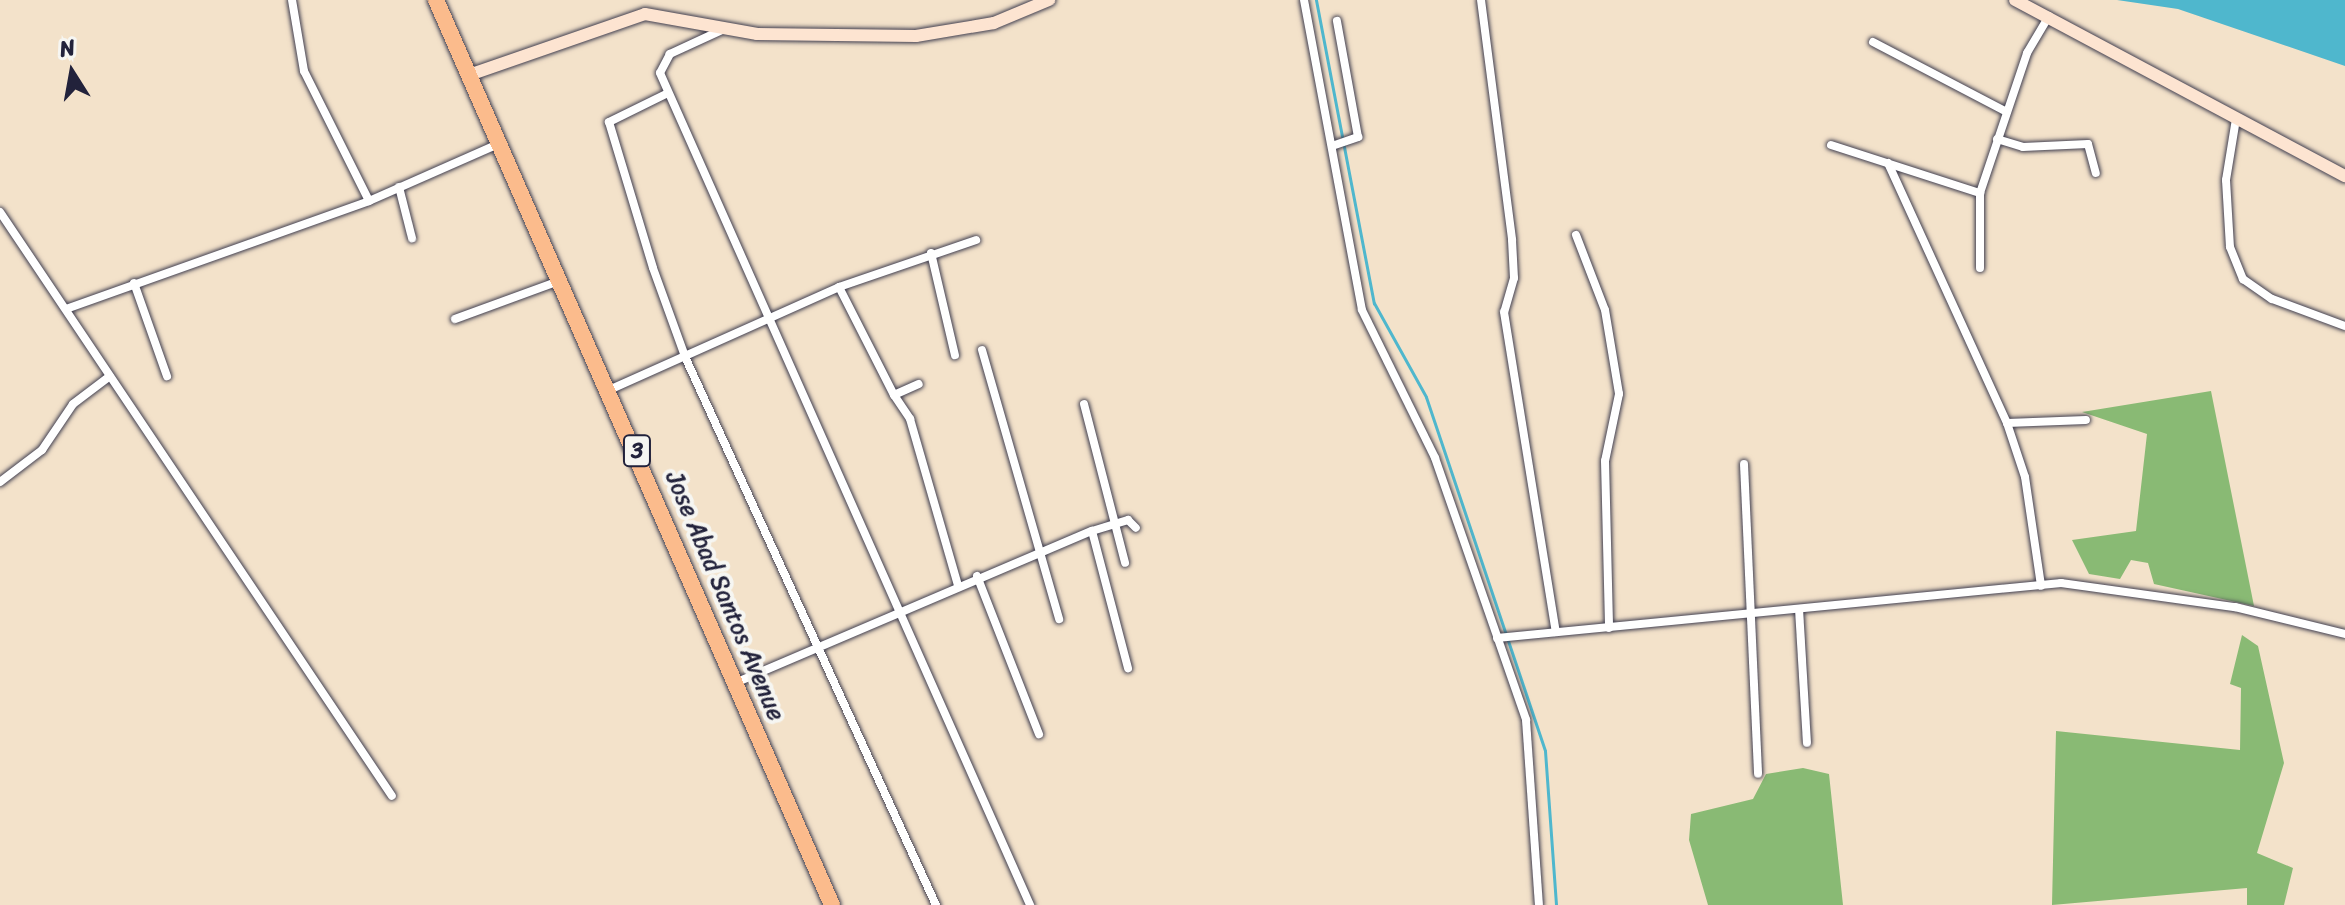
<!DOCTYPE html>
<html>
<head>
<meta charset="utf-8">
<style>
	body { margin:0 }
	#map { position:relative; width:2345px; height:905px; overflow:hidden; background:#f3e2ca; font-family:Sriracha,sans-serif }
	div>[style] { position:absolute }
	[style*='--x'] { left:calc(var(--x)*1px); top:calc(var(--y)*1px); width:calc(var(--w)*1px); rotate:calc(var(--a)*1deg) }
	.forest>* { inset:0; background:#89ba74 }
	.water>* { inset:0; background:#4fb7cd }
	.stream>* { height:3px; margin:-1.5px; padding:0 1.5px; transform-origin:1.5px; border-radius:1.5px; background:#4fb7cd }
	.roads { filter:drop-shadow(0 0 2px #413f50) drop-shadow(0 0 2px #413f50) }
	.street>* { height:8px; margin:-4px; padding:0 4px; transform-origin:4px; border-radius:4px; background:#fff }
	.secondary>* { height:12px; margin:-6px; padding:0 6px; transform-origin:6px; border-radius:6px; background:#fde4d1 }
	.highway>* { height:16px; margin:-8px; padding:0 8px; transform-origin:8px; border-radius:8px; background:#fbbb8c }
	span { translate:-50% -50%; white-space:nowrap; text-align:center; line-height:1.15; -webkit-text-stroke:8px #f6f6f2; paint-order:stroke }
	.shield-label span { padding:2px 6px; background:#f6f6f2; border:2px solid; border-radius:6px; -webkit-text-stroke-width:0 }
	.shield-label { font-size:22px; color:#22223b; font-weight:700 }
	.street-label { font-size:24px; color:#22223b }
	.north { position:absolute; left:32px; top:32px; width:80px; height:80px; -webkit-text-stroke:6px #f6f6f2; paint-order:stroke; rotate:349deg; font-size:22px; font-weight:700; line-height:32px; text-align:center; color:#22223b }
	.north::after { content:''; display:block; margin:auto; width:28px; height:36px; background:#22223b; clip-path:polygon(50% 0,100% 100%,50% 72%,0 100%) }
</style>
</head>
<body>
<div id="map">
	<div class="forest">
		<div style="clip-path:polygon(2211px 391px,2254px 606px,2154px 584px,2148px 563px,2131px 560px,2120px 579px,2089px 574px,2072px 540px,2136px 531px,2147px 434px,2082px 412px)"></div>
		<div style="clip-path:polygon(2242px 635px,2258px 646px,2284px 763px,2257px 853px,2293px 868px,2284px 905px,2247px 905px,2247px 888px,2052px 905px,2056px 731px,2240px 750px,2241px 688px,2230px 684px)"></div>
		<div style="clip-path:polygon(1803px 768px,1829px 774px,1843px 905px,1708px 905px,1689px 840px,1691px 814px,1753px 799px,1766px 774px)"></div>
	</div>
	<div class="water">
		<div style="clip-path:polygon(2117px 0,2345px 0,2345px 66px,2178px 9px)"></div>
	</div>
	<div class="stream">
		<div style="--x:1316;--y:0;--w:309;--a:79.2"></div>
		<div style="--x:1374;--y:303;--w:107;--a:61"></div>
		<div style="--x:1426;--y:397;--w:373;--a:71.4"></div>
		<div style="--x:1545;--y:751;--w:154;--a:85.9"></div>
	</div>
	<div class="roads">
		<div class="street">
			<div style="--x:292;--y:0;--w:72;--a:80.4"></div>
			<div style="--x:304;--y:71;--w:145;--a:63.4"></div>
			<div style="--x:1304;--y:0;--w:315;--a:79.4"></div>
			<div style="--x:1362;--y:310;--w:165;--a:63.7"></div>
			<div style="--x:1435;--y:458;--w:277;--a:70.8"></div>
			<div style="--x:1526;--y:720;--w:185;--a:86"></div>
			<div style="--x:1481;--y:0;--w:242;--a:82.6"></div>
			<div style="--x:1512;--y:240;--w:38;--a:87"></div>
			<div style="--x:1514;--y:278;--w:35;--a:106"></div>
			<div style="--x:1504;--y:312;--w:324;--a:80.8"></div>
			<div style="--x:724;--y:29;--w:60;--a:155.2"></div>
			<div style="--x:670;--y:54;--w:21;--a:118"></div>
			<div style="--x:660;--y:73;--w:911;--a:66.02"></div>
			<div style="--x:1873;--y:42;--w:151;--a:27.6"></div>
			<div style="--x:668;--y:93;--w:66;--a:153.8"></div>
			<div style="--x:609;--y:122;--w:152;--a:73.2"></div>
			<div style="--x:653;--y:268;--w:97;--a:70.1"></div>
			<div style="--x:686;--y:359;--w:601;--a:65.4"></div>
			<div style="--x:2236;--y:119;--w:62;--a:99.3"></div>
			<div style="--x:2226;--y:180;--w:67;--a:86.6"></div>
			<div style="--x:2230;--y:247;--w:35;--a:68"></div>
			<div style="--x:2243;--y:279;--w:35;--a:35"></div>
			<div style="--x:2272;--y:299;--w:78;--a:20.3"></div>
			<div style="--x:1997;--y:139;--w:27;--a:17"></div>
			<div style="--x:2023;--y:147;--w:65;--a:-2.6"></div>
			<div style="--x:2088;--y:144;--w:30;--a:75"></div>
			<div style="--x:1831;--y:145;--w:157;--a:17.9"></div>
			<div style="--x:1332;--y:146;--w:28;--a:-19"></div>
			<div style="--x:1358;--y:137;--w:118;--a:-100.3"></div>
			<div style="--x:1888;--y:163;--w:286;--a:65.4"></div>
			<div style="--x:2007;--y:423;--w:57;--a:71.6"></div>
			<div style="--x:2025;--y:477;--w:110;--a:81.6"></div>
			<div style="--x:399;--y:187;--w:53;--a:75.7"></div>
			<div style="--x:0;--y:212;--w:703;--a:56.13"></div>
			<div style="--x:1576;--y:235;--w:80;--a:68.9"></div>
			<div style="--x:1605;--y:310;--w:85;--a:80.5"></div>
			<div style="--x:1619;--y:394;--w:68;--a:101.8"></div>
			<div style="--x:1605;--y:461;--w:167;--a:88.6"></div>
			<div style="--x:931;--y:253;--w:105;--a:76.8"></div>
			<div style="--x:1980;--y:268;--w:75;--a:-90"></div>
			<div style="--x:1980;--y:193;--w:148;--a:-71.4"></div>
			<div style="--x:2027;--y:53;--w:43;--a:-59.3"></div>
			<div style="--x:134;--y:283;--w:99;--a:70.5"></div>
			<div style="--x:839;--y:287;--w:121;--a:63"></div>
			<div style="--x:894;--y:395;--w:27;--a:-24"></div>
			<div style="--x:66;--y:309;--w:322;--a:-19.6"></div>
			<div style="--x:369;--y:201;--w:141;--a:-23.8"></div>
			<div style="--x:455;--y:319;--w:111;--a:-20.1"></div>
			<div style="--x:982;--y:350;--w:280;--a:74"></div>
			<div style="--x:609;--y:390;--w:252;--a:-24.1"></div>
			<div style="--x:839;--y:287;--w:145;--a:-18.9"></div>
			<div style="--x:894;--y:395;--w:29;--a:56"></div>
			<div style="--x:910;--y:419;--w:173;--a:73.9"></div>
			<div style="--x:1084;--y:404;--w:164;--a:75.5"></div>
			<div style="--x:2007;--y:423;--w:79;--a:-2.2"></div>
			<div style="--x:1744;--y:464;--w:310;--a:87.4"></div>
			<div style="--x:0;--y:482;--w:53;--a:-37.3"></div>
			<div style="--x:42;--y:450;--w:55;--a:-56"></div>
			<div style="--x:73;--y:404;--w:46;--a:-37.1"></div>
			<div style="--x:1092;--y:531;--w:142;--a:75.3"></div>
			<div style="--x:977;--y:576;--w:170;--a:68.6"></div>
			<div style="--x:1799;--y:609;--w:134;--a:86.6"></div>
			<div style="--x:1497;--y:638;--w:567;--a:-5.57"></div>
			<div style="--x:2061;--y:583;--w:176;--a:7.9"></div>
			<div style="--x:2235;--y:607;--w:113;--a:13.8"></div>
			<div style="--x:735;--y:683;--w:388;--a:-23.1"></div>
			<div style="--x:1092;--y:531;--w:38;--a:-17"></div>
			<div style="--x:1128;--y:520;--w:11;--a:45"></div>
		</div>
		<div class="secondary">
			<div style="--x:2015;--y:0;--w:374;--a:28.1"></div>
			<div style="--x:469;--y:75;--w:186;--a:-19.1"></div>
			<div style="--x:645;--y:14;--w:114;--a:10.1"></div>
			<div style="--x:757;--y:34;--w:159;--a:0.7"></div>
			<div style="--x:916;--y:36;--w:79;--a:-9.5"></div>
			<div style="--x:994;--y:23;--w:60;--a:-22.7"></div>
		</div>
		<div class="highway">
			<div style="--x:436;--y:0;--w:988;--a:66.37"></div>
		</div>
	</div>
	<div class="shield-label">
		<span style="left:637px;top:451px">3</span>
	</div>
	<div class="street-label">
		<span style="left:725px;top:596px;rotate:67deg">Jose Abad Santos Avenue</span>
	</div>
	<div class="north">N</div>
</div>
</body>
</html>
